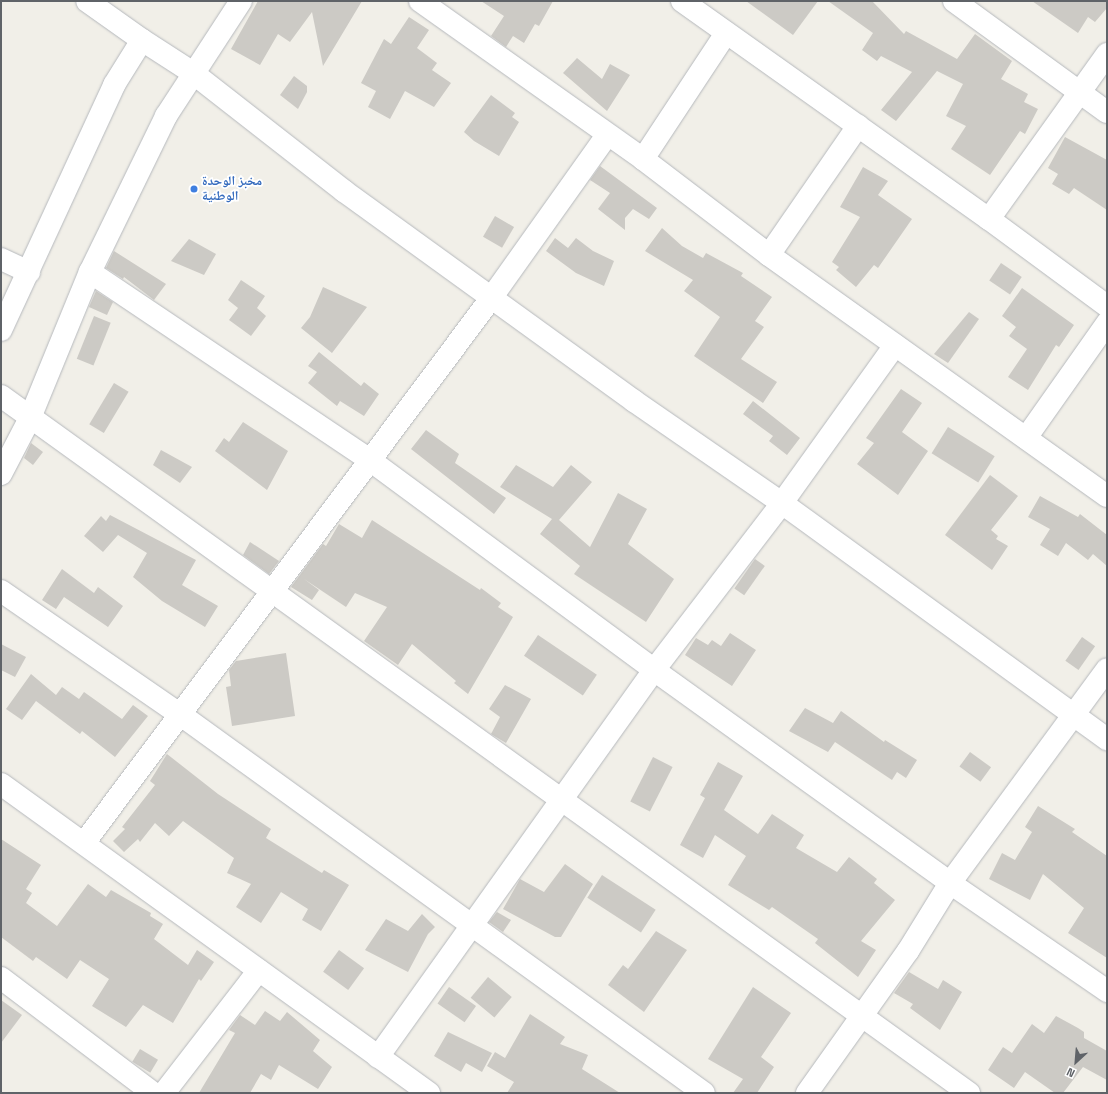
<!DOCTYPE html>
<html>
<head>
<meta charset="utf-8">
<style>
	body { margin:0 }
	#map { position:relative; width:1108px; height:1094px; overflow:hidden; background:#f1efe8; font-family:"Space Grotesk","Noto Naskh Arabic",sans-serif }
	div>[style] { position:absolute }
	[style*='--x'] { left:calc(var(--x)*1px); top:calc(var(--y)*1px); width:calc(var(--w)*1px); rotate:calc(var(--a)*1deg) }
	.building>* { inset:0; background:#cccac5; transform-origin:0 0 }
	.roads { filter:drop-shadow(0 0 1px #b5b8bc) drop-shadow(0 0 1px #b5b8bc) }
	.minor>* { height:22px; margin:-11px; padding:0 11px; transform-origin:11px; border-radius:11px; background:#fff }
	.dots>* { width:11px; height:11px; translate:-50% -50%; box-sizing:border-box; border:2px solid #fff; border-radius:50% }
	span { translate:-50% -50%; white-space:nowrap; text-align:center; line-height:1.15; -webkit-text-stroke:3.5px #fff; paint-order:stroke }
	.shop-label { font-size:13px; color:#366cbe; font-weight:700 }
	.left { translate:0 -50%; text-align:left }
	.frame { position:absolute; inset:0; border:2px solid #5f6368; pointer-events:none }
	.north { position:absolute; left:1056px; top:1042px; width:40px; height:40px; -webkit-text-stroke:3px #fff; paint-order:stroke; rotate:206deg; font-size:11px; font-weight:700; line-height:16px; text-align:center; color:#5f6368 }
	.north::after { content:''; display:block; margin:auto; width:14px; height:18px; background:#5f6368; clip-path:polygon(50% 0,100% 100%,50% 72%,0 100%) }
</style>
</head>
<body>
<div id="map">
	<div class="building">
		<div style="clip-path:polygon(258px 1px,362px 1px,323px 66px,312px 12px,290px 42px,278px 34px,260px 65px,231px 49px)"></div>
		<div style="clip-path:polygon(481px 1px,553px 1px,539px 26px,535px 24px,524px 43px,513px 36px,506px 47px,491px 36px,504px 16px)"></div>
		<div style="clip-path:polygon(746px 1px,818px 1px,793px 35px)"></div>
		<div style="clip-path:polygon(828px 1px,872px 1px,904px 34px,906px 31px,957px 59px,975px 34px,1012px 61px,1001px 79px,1028px 94px,1024px 102px,1038px 109px,1025px 134px,1020px 131px,990px 175px,951px 149px,966px 126px,946px 116px,963px 84px,937px 71px,896px 121px,881px 110px,912px 72px,881px 56px,877px 61px,862px 50px,873px 33px)"></div>
		<div style="clip-path:polygon(1032px 1px,1107px 1px,1107px 8px,1095px 22px,1088px 17px,1078px 33px)"></div>
		<div style="clip-path:polygon(409px 17px,429px 30px,417px 48px,437px 63px,432px 70px,451px 83px,434px 107px,405px 91px,390px 119px,368px 107px,376px 91px,361px 83px,384px 39px,391px 44px)"></div>
		<div style="clip-path:polygon(577px 58px,602px 79px,610px 64px,630px 75px,607px 111px,563px 73px)"></div>
		<div style="clip-path:polygon(294px 76px,307px 86px,307px 92px,298px 109px,280px 95px)"></div>
		<div style="clip-path:polygon(491px 95px,515px 113px,512px 117px,519px 122px,499px 156px,474px 141px,464px 132px)"></div>
		<div style="clip-path:polygon(1065px 137px,1107px 160px,1107px 210px,1074px 188px,1069px 194px,1052px 184px,1058px 174px,1048px 168px)"></div>
		<div style="clip-path:polygon(600px 166px,657px 208px,649px 219px,633px 209px,625px 218px,625px 230px,598px 209px,610px 193px,590px 180px)"></div>
		<div style="clip-path:polygon(863px 167px,888px 181px,878px 195px,912px 219px,878px 268px,874px 265px,856px 287px,836px 270px,839px 267px,832px 262px,860px 217px,840px 207px)"></div>
		<div style="left:495px;top:216px;width:22px;height:24px;rotate:30deg"></div>
		<div style="clip-path:polygon(662px 228px,682px 246px,703px 258px,706px 253px,743px 273px,741px 276px,772px 297px,755px 321px,764px 327px,741px 359px,777px 382px,763px 403px,694px 356px,720px 317px,684px 291px,693px 280px,645px 251px)"></div>
		<div style="clip-path:polygon(555px 238px,568px 248px,576px 238px,593px 251px,614px 261px,604px 286px,576px 273px,546px 251px)"></div>
		<div style="clip-path:polygon(189px 239px,216px 254px,204px 275px,171px 261px)"></div>
		<div style="clip-path:polygon(114px 251px,166px 284px,154px 300px,124px 277px,123px 279px,106px 268px)"></div>
		<div style="left:1001px;top:263px;width:25px;height:21px;rotate:34deg"></div>
		<div style="clip-path:polygon(241px 280px,265px 296px,257px 308px,266px 316px,251px 336px,229px 320px,238px 308px,228px 300px)"></div>
		<div style="clip-path:polygon(323px 287px,367px 307px,332px 353px,301px 328px,310px 317px)"></div>
		<div style="clip-path:polygon(1022px 288px,1074px 325px,1059px 347px,1056px 345px,1028px 390px,1008px 377px,1027px 349px,1009px 336px,1016px 327px,1002px 316px)"></div>
		<div style="clip-path:polygon(96px 291px,113px 302px,107px 315px,89px 307px)"></div>
		<div style="clip-path:polygon(969px 312px,979px 319px,948px 363px,934px 354px)"></div>
		<div style="left:94px;top:316px;width:18px;height:46px;rotate:22deg"></div>
		<div style="clip-path:polygon(319px 352px,361px 386px,364px 382px,379px 394px,364px 416px,340px 401px,337px 406px,308px 383px,317px 372px,308px 366px)"></div>
		<div style="left:114px;top:383px;width:17px;height:48px;rotate:31deg"></div>
		<div style="clip-path:polygon(901px 389px,922px 403px,902px 432px,928px 451px,898px 495px,857px 464px,874px 443px,866px 438px)"></div>
		<div style="clip-path:polygon(753px 401px,800px 438px,787px 455px,769px 441px,773px 436px,743px 414px)"></div>
		<div style="clip-path:polygon(243px 422px,288px 451px,267px 490px,215px 451px,224px 438px,229px 442px)"></div>
		<div style="left:948px;top:427px;width:55px;height:31px;rotate:32deg"></div>
		<div style="clip-path:polygon(426px 430px,459px 454px,455px 463px,506px 498px,494px 514px,411px 449px)"></div>
		<div style="clip-path:polygon(31px 443px,43px 452px,33px 465px,24px 458px)"></div>
		<div style="clip-path:polygon(161px 450px,192px 467px,180px 483px,153px 465px)"></div>
		<div style="clip-path:polygon(516px 465px,553px 487px,571px 465px,592px 482px,559px 520px,590px 547px,618px 493px,647px 509px,628px 544px,674px 579px,646px 622px,574px 574px,580px 566px,540px 534px,552px 519px,500px 487px)"></div>
		<div style="clip-path:polygon(990px 475px,1018px 496px,991px 530px,998px 536px,996px 539px,1008px 546px,992px 570px,945px 535px)"></div>
		<div style="clip-path:polygon(1040px 496px,1078px 517px,1080px 514px,1107px 535px,1107px 566px,1093px 554px,1088px 560px,1066px 543px,1058px 556px,1040px 545px,1050px 529px,1028px 517px)"></div>
		<div style="clip-path:polygon(110px 515px,196px 560px,182px 585px,218px 606px,205px 627px,162px 601px,133px 577px,147px 553px,118px 535px,103px 552px,84px 536px,101px 516px,106px 521px)"></div>
		<div style="clip-path:polygon(372px 520px,480px 590px,481px 588px,501px 603px,498px 607px,513px 617px,468px 694px,454px 683px,456px 681px,412px 644px,398px 665px,364px 641px,387px 607px,355px 593px,346px 607px,304px 579px,319px 590px,312px 600px,291px 587px,323px 544px,326px 546px,339px 524px,362px 538px)"></div>
		<div style="clip-path:polygon(250px 542px,279px 561px,269px 574px,243px 555px)"></div>
		<div style="left:755px;top:559px;width:12px;height:36px;rotate:35deg"></div>
		<div style="clip-path:polygon(62px 569px,94px 593px,98px 587px,123px 606px,108px 627px,64px 597px,56px 609px,42px 600px)"></div>
		<div style="clip-path:polygon(730px 633px,756px 650px,732px 686px,685px 655px,696px 638px,708px 645px,712px 640px,721px 646px)"></div>
		<div style="left:538px;top:635px;width:71px;height:25px;rotate:34deg"></div>
		<div style="left:1082px;top:637px;width:16px;height:29px;rotate:35deg"></div>
		<div style="clip-path:polygon(1px 644px,26px 657px,15px 677px,1px 670px)"></div>
		<div style="clip-path:polygon(286px 653px,295px 716px,232px 726px,226px 687px,231px 686px,229px 670px,236px 661px)"></div>
		<div style="clip-path:polygon(31px 674px,56px 695px,62px 687px,79px 699px,84px 692px,122px 719px,133px 705px,148px 716px,115px 757px,82px 731px,80px 734px,36px 701px,22px 720px,6px 709px)"></div>
		<div style="clip-path:polygon(505px 685px,531px 699px,506px 743px,491px 734px,500px 717px,489px 709px)"></div>
		<div style="clip-path:polygon(805px 708px,833px 723px,841px 711px,884px 742px,885px 740px,917px 760px,906px 778px,897px 772px,892px 780px,835px 742px,828px 752px,789px 731px)"></div>
		<div style="left:970px;top:752px;width:26px;height:18px;rotate:36deg"></div>
		<div style="clip-path:polygon(167px 754px,218px 794px,271px 829px,266px 838px,322px 873px,324px 870px,349px 885px,321px 931px,302px 920px,308px 909px,281px 892px,261px 923px,236px 907px,251px 884px,227px 873px,234px 858px,183px 821px,169px 836px,155px 823px,140px 842px,138px 839px,124px 852px,113px 841px,125px 829px,122px 827px,155px 785px,150px 781px)"></div>
		<div style="left:653px;top:757px;width:22px;height:50px;rotate:27deg"></div>
		<div style="clip-path:polygon(718px 762px,743px 776px,724px 810px,758px 834px,772px 814px,804px 835px,796px 848px,837px 872px,849px 857px,877px 879px,874px 883px,895px 900px,861px 941px,876px 950px,858px 977px,815px 943px,818px 939px,772px 907px,769px 910px,728px 885px,746px 856px,715px 835px,703px 858px,680px 845px,705px 798px,700px 795px)"></div>
		<div style="clip-path:polygon(1038px 806px,1075px 829px,1072px 832px,1107px 856px,1107px 958px,1068px 933px,1084px 908px,1043px 874px,1030px 900px,989px 879px,1002px 853px,1015px 860px,1032px 832px,1025px 827px)"></div>
		<div style="clip-path:polygon(1px 839px,41px 865px,26px 889px,32px 893px,26px 903px,57px 926px,88px 884px,106px 897px,111px 890px,151px 913px,150px 916px,163px 924px,154px 939px,188px 965px,197px 950px,214px 962px,201px 981px,199px 979px,173px 1023px,143px 1005px,126px 1027px,92px 1006px,109px 979px,80px 960px,67px 979px,36px 957px,33px 961px,1px 937px)"></div>
		<div style="clip-path:polygon(565px 864px,593px 884px,561px 937px,555px 937px,503px 909px,520px 879px,544px 892px)"></div>
		<div style="left:602px;top:875px;width:64px;height:27px;rotate:33deg"></div>
		<div style="clip-path:polygon(497px 912px,511px 920px,503px 932px,489px 922px)"></div>
		<div style="clip-path:polygon(422px 914px,435px 927px,428px 934px,408px 972px,365px 950px,386px 919px,408px 931px)"></div>
		<div style="clip-path:polygon(656px 931px,687px 950px,644px 1012px,608px 985px,623px 965px,628px 969px)"></div>
		<div style="left:339px;top:950px;width:31px;height:27px;rotate:36deg"></div>
		<div style="clip-path:polygon(909px 972px,938px 989px,943px 980px,962px 992px,940px 1030px,910px 1008px,913px 1004px,894px 993px)"></div>
		<div style="left:488px;top:977px;width:31px;height:27px;rotate:40deg"></div>
		<div style="left:449px;top:987px;width:33px;height:20px;rotate:35deg"></div>
		<div style="clip-path:polygon(753px 987px,791px 1013px,761px 1057px,774px 1067px,757px 1093px,733px 1093px,743px 1079px,708px 1059px)"></div>
		<div style="clip-path:polygon(1px 1000px,22px 1015px,1px 1043px)"></div>
		<div style="clip-path:polygon(265px 1011px,280px 1021px,287px 1012px,320px 1040px,313px 1051px,332px 1067px,318px 1089px,279px 1065px,271px 1080px,261px 1074px,250px 1093px,199px 1093px,235px 1033px,229px 1030px,240px 1015px,255px 1025px)"></div>
		<div style="clip-path:polygon(530px 1014px,565px 1037px,560px 1044px,588px 1055px,582px 1069px,620px 1093px,507px 1093px,514px 1082px,487px 1066px,495px 1052px,505px 1058px)"></div>
		<div style="clip-path:polygon(1056px 1016px,1078px 1028px,1084px 1032px,1084px 1038px,1107px 1051px,1107px 1080px,1083px 1067px,1063px 1093px,1055px 1093px,1025px 1072px,1014px 1088px,988px 1070px,1003px 1047px,1012px 1053px,1032px 1024px,1044px 1033px)"></div>
		<div style="clip-path:polygon(448px 1032px,492px 1053px,482px 1072px,466px 1063px,461px 1072px,434px 1056px)"></div>
		<div style="left:140px;top:1049px;width:21px;height:15px;rotate:31deg"></div>
	</div>
	<div class="roads">
		<div class="minor">
			<div style="--x:420;--y:1;--w:273;--a:35.3"></div>
			<div style="--x:643;--y:159;--w:158;--a:37.3"></div>
			<div style="--x:769;--y:255;--w:415;--a:35.5"></div>
			<div style="--x:682;--y:1;--w:377;--a:35.4"></div>
			<div style="--x:989;--y:219;--w:147;--a:36.4"></div>
			<div style="--x:954;--y:1;--w:189;--a:36"></div>
			<div style="--x:142;--y:40;--w:61;--a:32.9"></div>
			<div style="--x:193;--y:73;--w:192;--a:38"></div>
			<div style="--x:344;--y:191;--w:358;--a:35.9"></div>
			<div style="--x:634;--y:401;--w:180;--a:34.6"></div>
			<div style="--x:782;--y:503;--w:402;--a:36"></div>
			<div style="--x:643;--y:159;--w:151;--a:-56.6"></div>
			<div style="--x:989;--y:219;--w:203;--a:-54.4"></div>
			<div style="--x:769;--y:255;--w:157;--a:-55.4"></div>
			<div style="--x:1;--y:259;--w:31;--a:25"></div>
			<div style="--x:90;--y:272;--w:339;--a:33.9"></div>
			<div style="--x:371;--y:461;--w:352;--a:36.4"></div>
			<div style="--x:654;--y:670;--w:365;--a:35.7"></div>
			<div style="--x:950;--y:883;--w:191;--a:34.5"></div>
			<div style="--x:1;--y:330;--w:270;--a:-65.2"></div>
			<div style="--x:114;--y:85;--w:53;--a:-58.1"></div>
			<div style="--x:142;--y:40;--w:67;--a:-144.7"></div>
			<div style="--x:1;--y:396;--w:1193;--a:35.76"></div>
			<div style="--x:1026;--y:438;--w:141;--a:-54.8"></div>
			<div style="--x:1;--y:474;--w:63;--a:-62.6"></div>
			<div style="--x:30;--y:418;--w:158;--a:-67.7"></div>
			<div style="--x:90;--y:272;--w:174;--a:-64"></div>
			<div style="--x:166;--y:116;--w:137;--a:-56.9"></div>
			<div style="--x:1;--y:591;--w:219;--a:34.6"></div>
			<div style="--x:181;--y:715;--w:645;--a:35.86"></div>
			<div style="--x:1;--y:784;--w:528;--a:35.83"></div>
			<div style="--x:84;--y:843;--w:682;--a:-53.23"></div>
			<div style="--x:492;--y:297;--w:199;--a:-54.6"></div>
			<div style="--x:1;--y:978;--w:191;--a:37.1"></div>
			<div style="--x:378;--y:1057;--w:475;--a:-54.5"></div>
			<div style="--x:654;--y:670;--w:210;--a:-52.5"></div>
			<div style="--x:782;--y:503;--w:194;--a:-54.4"></div>
			<div style="--x:164;--y:1093;--w:155;--a:-52.3"></div>
			<div style="--x:807;--y:1093;--w:174;--a:-54.6"></div>
			<div style="--x:908;--y:951;--w:80;--a:-58.3"></div>
			<div style="--x:950;--y:883;--w:265;--a:-53.7"></div>
		</div>
	</div>
	<div class="dots">
		<div style="left:194px;top:189px;background:#3f7fe0"></div>
	</div>
	<div class="shop-label">
		<span class="left" style="left:202px;top:189px">مخبز الوحدة<br>الوطنية</span>
	</div>
	<div class="frame"></div>
	<div class="north">N</div>
</div>
</body>
</html>
